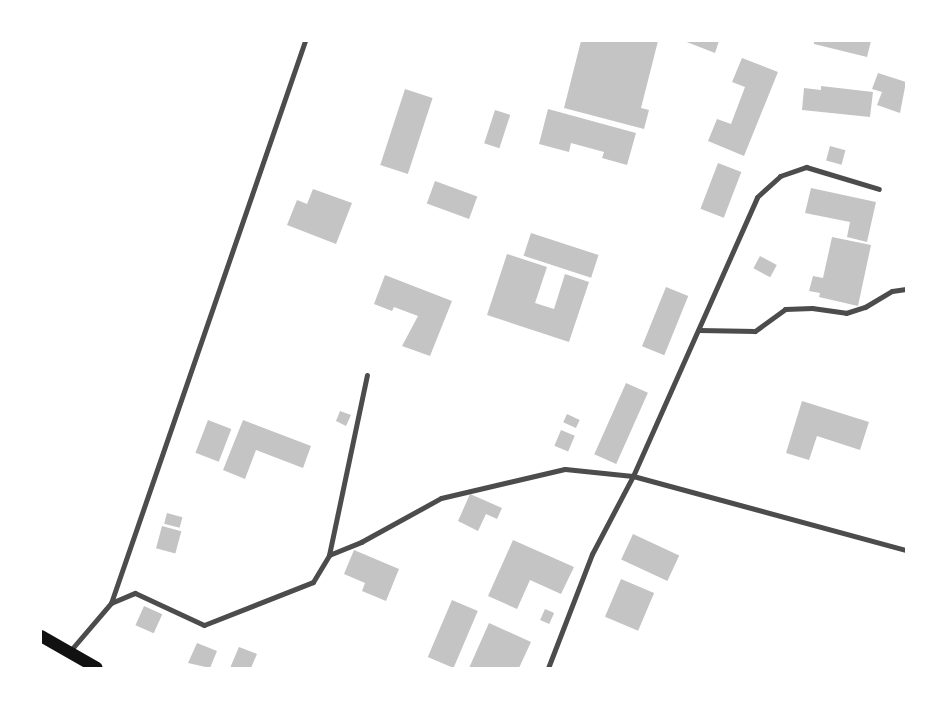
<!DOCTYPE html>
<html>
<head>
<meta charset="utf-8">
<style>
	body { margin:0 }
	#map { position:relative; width:947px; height:709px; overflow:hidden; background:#fff; font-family:"Noto Sans",sans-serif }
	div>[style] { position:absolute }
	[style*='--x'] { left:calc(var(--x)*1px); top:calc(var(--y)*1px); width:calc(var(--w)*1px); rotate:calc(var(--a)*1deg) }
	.building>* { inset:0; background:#c4c4c4; transform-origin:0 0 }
	.minor>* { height:5px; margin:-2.5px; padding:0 2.5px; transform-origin:2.5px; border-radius:2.5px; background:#4c4c4c }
	.primary>* { height:12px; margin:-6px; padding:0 6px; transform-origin:6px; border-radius:6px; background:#111 }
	span { translate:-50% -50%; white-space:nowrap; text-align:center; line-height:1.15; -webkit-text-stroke:4px #fff; paint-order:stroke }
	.frame { position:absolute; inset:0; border:42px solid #fff; pointer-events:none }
</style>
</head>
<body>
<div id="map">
	<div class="building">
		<div style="clip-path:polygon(581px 41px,658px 41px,641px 108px,649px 110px,644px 129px,564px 108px)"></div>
		<div style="clip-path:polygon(684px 41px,719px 41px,715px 53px)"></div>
		<div style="clip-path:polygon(814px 41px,871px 41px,867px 57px,814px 44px)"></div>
		<div style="clip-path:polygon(742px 58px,778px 72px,744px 156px,708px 141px,717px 119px,731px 124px,745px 87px,732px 82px)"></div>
		<div style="clip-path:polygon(878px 73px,906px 82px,900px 113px,877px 105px,882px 92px,872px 89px)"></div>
		<div style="clip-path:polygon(821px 86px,873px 92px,870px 117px,802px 110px,804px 88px,821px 90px)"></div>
		<div style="left:405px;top:89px;width:29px;height:80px;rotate:18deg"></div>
		<div style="clip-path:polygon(548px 109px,636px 133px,627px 165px,602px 158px,604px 152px,571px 143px,569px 152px,539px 144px)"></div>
		<div style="left:495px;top:110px;width:16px;height:35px;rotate:18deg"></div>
		<div style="left:830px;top:146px;width:16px;height:15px;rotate:15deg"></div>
		<div style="left:718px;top:163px;width:25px;height:49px;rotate:21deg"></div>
		<div style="left:435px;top:181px;width:45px;height:24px;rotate:20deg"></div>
		<div style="clip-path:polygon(811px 188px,876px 202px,867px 242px,847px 237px,850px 222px,805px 213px)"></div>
		<div style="clip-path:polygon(313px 189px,352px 203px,336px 244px,287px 225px,297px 200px,307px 204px)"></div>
		<div style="left:531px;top:233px;width:71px;height:24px;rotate:18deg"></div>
		<div style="clip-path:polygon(832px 237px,871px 245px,858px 306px,819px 297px,820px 293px,809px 291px,813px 276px,823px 278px)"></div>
		<div style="clip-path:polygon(507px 254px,547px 267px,535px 303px,554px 309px,565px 274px,589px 282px,569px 342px,487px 315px)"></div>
		<div style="left:760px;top:256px;width:19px;height:14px;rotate:28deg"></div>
		<div style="clip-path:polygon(385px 275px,452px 301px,430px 356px,402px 346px,418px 316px,394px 307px,392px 311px,374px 304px)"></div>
		<div style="left:666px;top:287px;width:24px;height:64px;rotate:22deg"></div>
		<div style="left:626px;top:383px;width:24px;height:78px;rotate:24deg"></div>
		<div style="clip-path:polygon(802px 401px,869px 422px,860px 450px,817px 436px,809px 460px,786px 453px)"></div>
		<div style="clip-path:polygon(340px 411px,351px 415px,346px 426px,336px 421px)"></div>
		<div style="left:567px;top:414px;width:14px;height:9px;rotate:25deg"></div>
		<div style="left:208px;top:420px;width:25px;height:35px;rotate:21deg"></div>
		<div style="clip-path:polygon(243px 420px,311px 446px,303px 468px,256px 450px,245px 479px,223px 470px)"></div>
		<div style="left:561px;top:430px;width:15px;height:17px;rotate:23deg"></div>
		<div style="clip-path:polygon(470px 494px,502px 508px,497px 519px,486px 514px,478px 531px,458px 521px)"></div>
		<div style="left:167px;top:513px;width:16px;height:11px;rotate:15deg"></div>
		<div style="left:162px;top:526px;width:20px;height:23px;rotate:15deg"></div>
		<div style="left:633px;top:534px;width:51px;height:28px;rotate:25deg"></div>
		<div style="clip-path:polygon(513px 540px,574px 567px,561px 594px,530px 580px,517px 609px,488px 596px)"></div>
		<div style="clip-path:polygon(354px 550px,399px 569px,386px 601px,362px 591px,365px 583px,344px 574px)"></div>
		<div style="left:621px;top:579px;width:36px;height:41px;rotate:23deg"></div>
		<div style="left:452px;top:600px;width:28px;height:62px;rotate:23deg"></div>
		<div style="left:144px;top:606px;width:20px;height:21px;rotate:24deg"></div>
		<div style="left:545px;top:609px;width:10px;height:12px;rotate:24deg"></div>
		<div style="clip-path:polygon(489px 623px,531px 642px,519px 668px,469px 668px)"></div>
		<div style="clip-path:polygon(197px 643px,217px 651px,210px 668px,188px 663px)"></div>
		<div style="clip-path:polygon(239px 647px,257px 654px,251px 668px,230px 668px)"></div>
	</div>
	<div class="minor">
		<div style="--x:699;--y:330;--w:56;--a:1"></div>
		<div style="--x:755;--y:331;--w:37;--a:-36"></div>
		<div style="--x:785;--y:309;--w:27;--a:-2"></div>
		<div style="--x:812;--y:308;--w:34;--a:8"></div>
		<div style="--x:846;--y:313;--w:20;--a:-18"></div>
		<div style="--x:865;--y:307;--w:31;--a:-31"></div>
		<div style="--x:892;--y:291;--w:14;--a:-8"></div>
		<div style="--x:329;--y:555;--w:184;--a:-78.1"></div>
		<div style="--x:111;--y:603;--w:26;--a:-23"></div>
		<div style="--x:135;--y:593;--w:76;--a:24.9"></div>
		<div style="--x:204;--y:625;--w:117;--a:-21.5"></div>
		<div style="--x:313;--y:582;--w:31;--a:-59"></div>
		<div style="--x:329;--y:555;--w:35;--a:-22"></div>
		<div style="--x:361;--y:542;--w:91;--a:-28.8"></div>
		<div style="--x:441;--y:498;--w:127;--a:-13.2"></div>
		<div style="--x:565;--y:469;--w:68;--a:5.9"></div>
		<div style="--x:633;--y:476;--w:283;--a:15.2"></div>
		<div style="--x:70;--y:651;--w:63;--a:-49.5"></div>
		<div style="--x:111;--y:603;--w:595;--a:-70.96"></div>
		<div style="--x:548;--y:668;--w:122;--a:-68.9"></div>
		<div style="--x:592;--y:554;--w:88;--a:-62.3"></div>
		<div style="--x:633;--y:476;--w:305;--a:-66"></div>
		<div style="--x:757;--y:197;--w:31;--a:-42"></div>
		<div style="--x:780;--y:176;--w:28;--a:-19"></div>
		<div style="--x:806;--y:167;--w:76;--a:16.8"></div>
	</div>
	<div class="primary">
		<div style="--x:41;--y:636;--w:64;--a:29.7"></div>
	</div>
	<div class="frame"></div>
</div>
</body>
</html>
